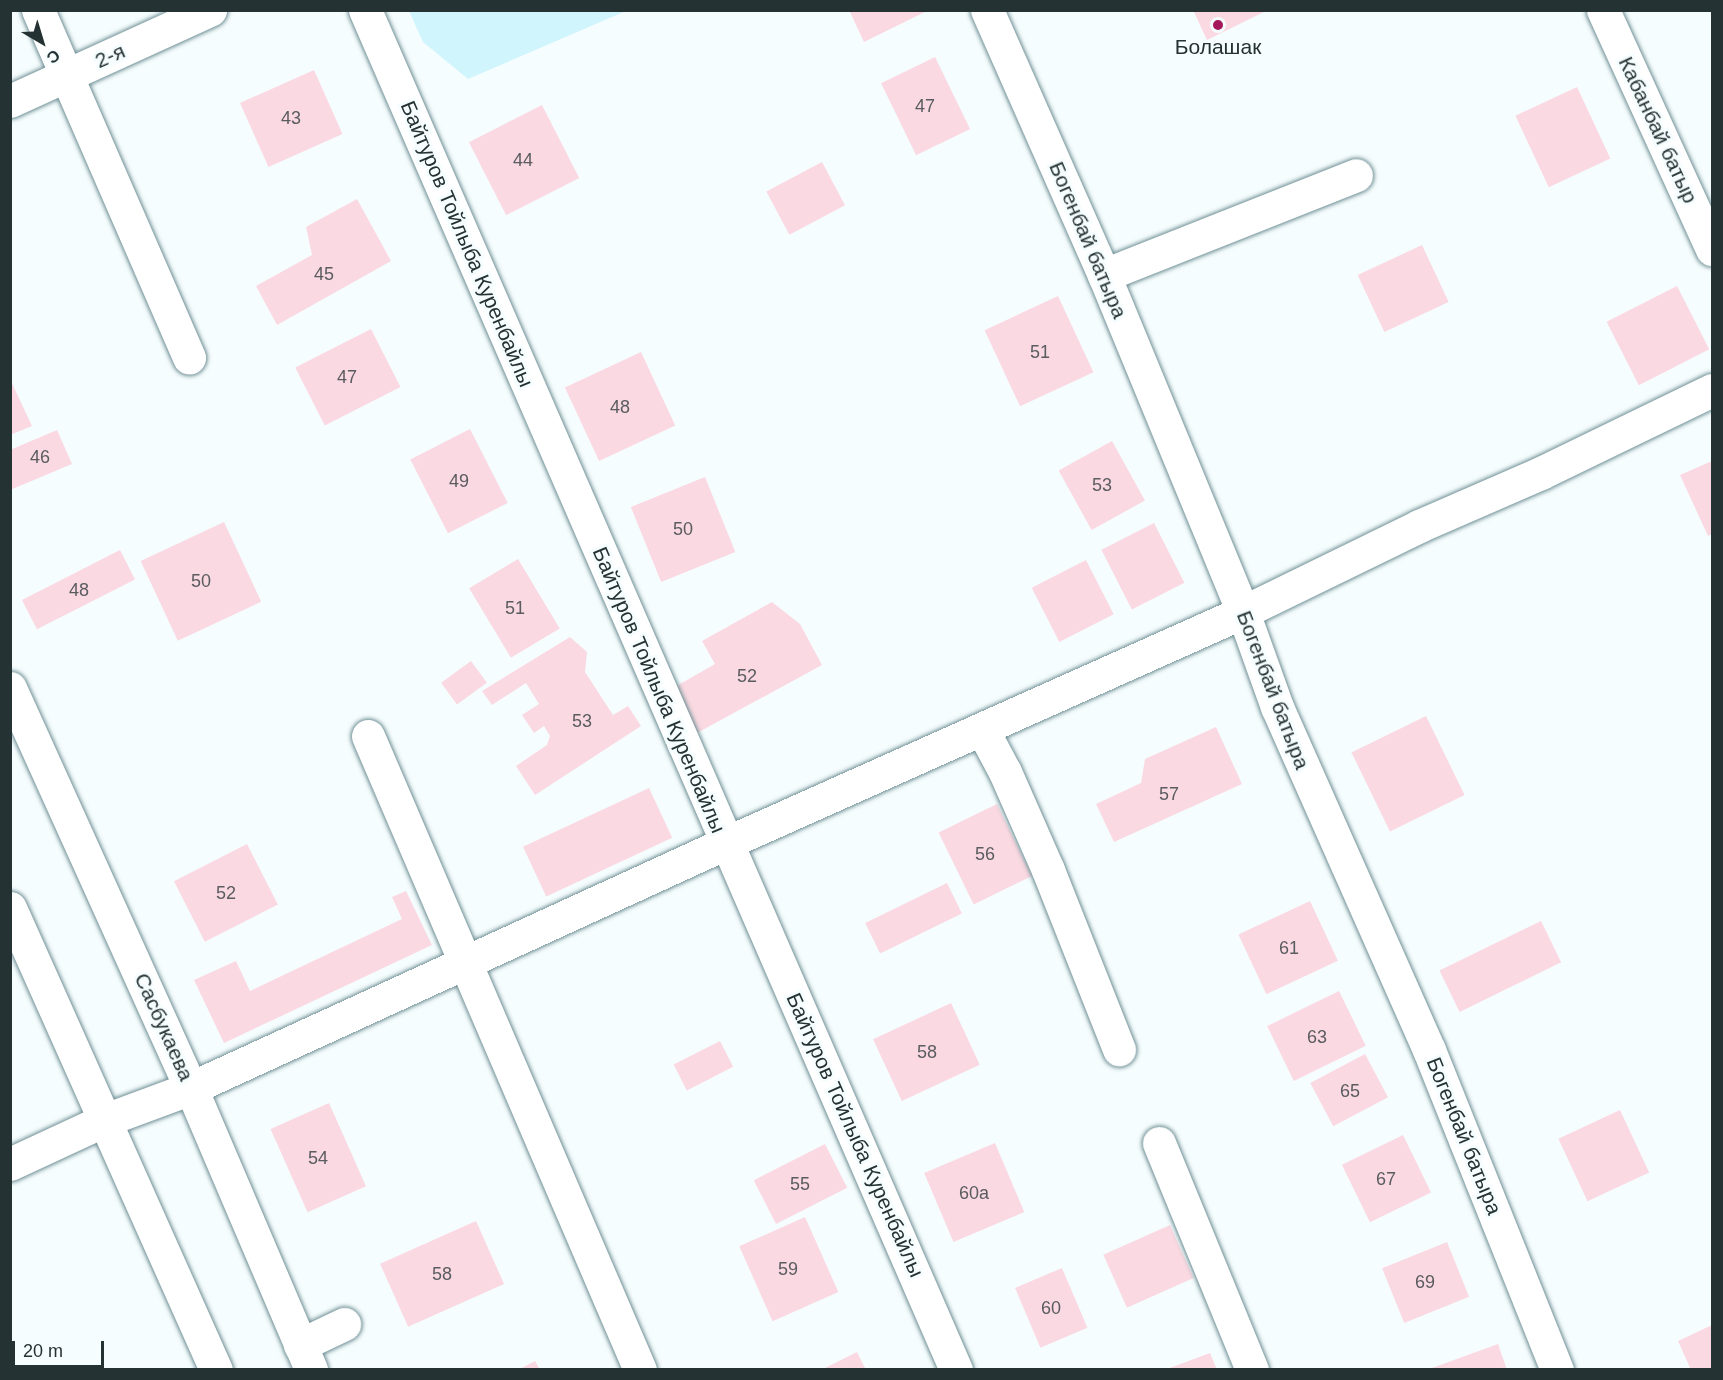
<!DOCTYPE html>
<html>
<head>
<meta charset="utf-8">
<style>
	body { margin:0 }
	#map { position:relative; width:1723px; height:1380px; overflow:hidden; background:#f6fdfe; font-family:Helvetica,sans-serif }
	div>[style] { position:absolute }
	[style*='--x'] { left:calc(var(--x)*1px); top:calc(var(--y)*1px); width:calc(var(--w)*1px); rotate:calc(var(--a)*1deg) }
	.green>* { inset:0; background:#d0f5fd }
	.building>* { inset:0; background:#fad9e2; transform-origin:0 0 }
	.roads { filter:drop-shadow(0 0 2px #709096) drop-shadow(0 0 2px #709096) }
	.street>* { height:33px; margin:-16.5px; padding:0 16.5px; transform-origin:16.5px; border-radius:16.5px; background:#fff }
	.dots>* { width:16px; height:16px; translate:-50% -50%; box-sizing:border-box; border:3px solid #f6fdfe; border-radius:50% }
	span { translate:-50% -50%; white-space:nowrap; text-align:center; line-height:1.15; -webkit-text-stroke:6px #f6fdfe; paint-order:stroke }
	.number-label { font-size:18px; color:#5a5c60 }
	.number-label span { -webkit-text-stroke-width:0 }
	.poi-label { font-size:21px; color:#253234 }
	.street-label { font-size:21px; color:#253234 }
	.frame { position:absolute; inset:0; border:12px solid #253234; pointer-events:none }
	.north { position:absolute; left:12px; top:12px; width:60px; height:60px; -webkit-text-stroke:4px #f6fdfe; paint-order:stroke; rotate:142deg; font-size:16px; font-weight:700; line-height:24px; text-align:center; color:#253234 }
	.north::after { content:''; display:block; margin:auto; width:21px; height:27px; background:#253234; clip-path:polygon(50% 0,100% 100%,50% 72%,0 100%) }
	.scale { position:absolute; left:12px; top:1341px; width:92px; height:27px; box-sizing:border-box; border:3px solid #253234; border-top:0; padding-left:8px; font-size:18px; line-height:21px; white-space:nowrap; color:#253234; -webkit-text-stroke:4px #f6fdfe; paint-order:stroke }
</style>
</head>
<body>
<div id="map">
	<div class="green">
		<div style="clip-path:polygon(409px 11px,626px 11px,468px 79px,423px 42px)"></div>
	</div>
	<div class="building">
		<div style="clip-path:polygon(849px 10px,929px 10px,864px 42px)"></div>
		<div style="clip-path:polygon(1193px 10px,1268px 10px,1207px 40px)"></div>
		<div style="left:935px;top:57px;width:80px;height:60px;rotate:64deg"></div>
		<div style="left:314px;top:70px;width:70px;height:81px;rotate:66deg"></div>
		<div style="left:1577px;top:87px;width:79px;height:68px;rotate:65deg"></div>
		<div style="left:542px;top:105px;width:82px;height:82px;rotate:63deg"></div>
		<div style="left:822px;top:162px;width:49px;height:63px;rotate:62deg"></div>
		<div style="clip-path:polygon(357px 199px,391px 261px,277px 325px,256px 286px,312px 255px,306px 227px)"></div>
		<div style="left:1422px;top:245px;width:63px;height:71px;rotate:65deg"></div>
		<div style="left:1677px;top:286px;width:71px;height:79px;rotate:63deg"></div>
		<div style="left:1058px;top:296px;width:84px;height:81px;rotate:65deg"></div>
		<div style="left:371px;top:329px;width:65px;height:85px;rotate:63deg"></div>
		<div style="left:641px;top:352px;width:81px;height:84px;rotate:65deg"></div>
		<div style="clip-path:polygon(10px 379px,32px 426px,10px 435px)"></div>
		<div style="left:470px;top:429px;width:83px;height:67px;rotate:63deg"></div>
		<div style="clip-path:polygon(57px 430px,72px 464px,10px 490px,10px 450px)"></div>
		<div style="left:1112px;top:441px;width:68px;height:61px;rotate:61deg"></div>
		<div style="clip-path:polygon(1712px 461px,1712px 534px,1708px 536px,1680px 475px)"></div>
		<div style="left:705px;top:477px;width:81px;height:80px;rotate:68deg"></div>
		<div style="left:224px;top:522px;width:88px;height:92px;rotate:65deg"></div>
		<div style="left:1154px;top:523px;width:67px;height:59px;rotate:63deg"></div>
		<div style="left:120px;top:550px;width:33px;height:110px;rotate:63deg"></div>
		<div style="left:518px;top:559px;width:81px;height:57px;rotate:59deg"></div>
		<div style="left:1086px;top:560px;width:61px;height:61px;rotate:63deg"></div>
		<div style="clip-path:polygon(772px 602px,800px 624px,822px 665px,697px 733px,673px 688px,715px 664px,702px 641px)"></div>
		<div style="clip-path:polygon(570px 637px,587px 652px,585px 672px,613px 715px,628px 706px,641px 726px,535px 795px,516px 766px,547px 745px,550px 736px,544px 726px,534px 733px,522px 715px,539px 704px,526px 683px,492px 705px,482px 691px)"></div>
		<div style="left:471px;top:661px;width:27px;height:37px;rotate:54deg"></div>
		<div style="left:1426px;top:716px;width:88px;height:83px;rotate:64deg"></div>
		<div style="clip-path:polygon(1216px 727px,1242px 784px,1114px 842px,1096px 804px,1141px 783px,1145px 759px)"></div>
		<div style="left:649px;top:788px;width:55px;height:139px;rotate:65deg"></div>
		<div style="left:997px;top:804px;width:80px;height:65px;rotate:64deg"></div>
		<div style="left:247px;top:844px;width:68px;height:82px;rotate:63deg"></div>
		<div style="left:947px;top:883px;width:34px;height:91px;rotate:64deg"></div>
		<div style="clip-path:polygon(406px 891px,432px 945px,224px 1043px,194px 980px,236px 961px,250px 991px,402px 919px,392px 897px)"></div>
		<div style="left:1310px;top:901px;width:66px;height:79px;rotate:65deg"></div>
		<div style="left:1541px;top:921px;width:46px;height:113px;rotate:64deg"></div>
		<div style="left:1339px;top:991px;width:61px;height:80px;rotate:64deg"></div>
		<div style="left:951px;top:1003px;width:68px;height:86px;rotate:65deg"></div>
		<div style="left:720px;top:1041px;width:29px;height:52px;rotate:63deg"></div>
		<div style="left:1365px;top:1054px;width:49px;height:62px;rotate:62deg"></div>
		<div style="left:329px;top:1103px;width:91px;height:64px;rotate:66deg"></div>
		<div style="left:1620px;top:1110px;width:69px;height:68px;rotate:65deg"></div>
		<div style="left:1403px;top:1135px;width:64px;height:68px;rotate:64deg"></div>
		<div style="left:995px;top:1143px;width:75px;height:77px;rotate:67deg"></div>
		<div style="left:825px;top:1144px;width:49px;height:80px;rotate:63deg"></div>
		<div style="left:805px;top:1217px;width:82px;height:72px;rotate:66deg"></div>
		<div style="left:476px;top:1221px;width:69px;height:105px;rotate:66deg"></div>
		<div style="left:1170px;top:1225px;width:58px;height:73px;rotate:66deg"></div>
		<div style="left:1447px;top:1242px;width:59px;height:70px;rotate:68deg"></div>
		<div style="left:1062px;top:1268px;width:65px;height:51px;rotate:67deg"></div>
		<div style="clip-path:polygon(1712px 1325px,1712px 1370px,1691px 1370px,1678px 1341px)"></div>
		<div style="clip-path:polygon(1498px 1344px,1507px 1370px,1432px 1370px,1432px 1368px)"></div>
		<div style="clip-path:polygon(857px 1352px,866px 1370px,821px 1370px)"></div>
		<div style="clip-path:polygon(1210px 1353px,1217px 1370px,1167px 1370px,1167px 1369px)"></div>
		<div style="clip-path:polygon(535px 1361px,540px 1370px,518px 1370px)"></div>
	</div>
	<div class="roads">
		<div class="street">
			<div style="--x:38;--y:10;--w:379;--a:66.5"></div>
			<div style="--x:365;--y:10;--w:1483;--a:66.51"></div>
			<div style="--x:987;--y:10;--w:290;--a:66.2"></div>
			<div style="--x:1104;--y:275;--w:365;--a:67.6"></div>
			<div style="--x:1243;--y:612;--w:101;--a:70.3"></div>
			<div style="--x:1277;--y:707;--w:375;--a:66.1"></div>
			<div style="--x:1429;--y:1050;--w:345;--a:68.2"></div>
			<div style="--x:1603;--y:10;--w:263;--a:65.5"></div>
			<div style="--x:10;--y:101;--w:220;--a:-24.5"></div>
			<div style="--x:1104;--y:275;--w:271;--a:-21.6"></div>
			<div style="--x:10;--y:688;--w:439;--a:65.7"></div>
			<div style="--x:191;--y:1088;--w:306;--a:66.9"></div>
			<div style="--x:982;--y:729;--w:49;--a:61.9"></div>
			<div style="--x:1005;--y:772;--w:107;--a:66.3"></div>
			<div style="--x:1048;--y:870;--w:193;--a:68.4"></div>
			<div style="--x:368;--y:736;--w:690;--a:66.78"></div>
			<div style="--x:10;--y:908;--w:506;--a:65.97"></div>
			<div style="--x:1159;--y:1143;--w:245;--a:67.7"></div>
			<div style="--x:10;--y:1164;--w:105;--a:-24.9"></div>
			<div style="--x:105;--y:1120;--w:92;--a:-20.4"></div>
			<div style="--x:191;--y:1088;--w:588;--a:-24.61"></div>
			<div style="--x:726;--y:843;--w:566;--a:-24.08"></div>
			<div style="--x:1243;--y:612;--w:196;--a:-26"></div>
			<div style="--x:1419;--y:526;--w:133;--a:-23.5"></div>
			<div style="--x:1541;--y:473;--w:190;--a:-25.9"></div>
			<div style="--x:300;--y:1345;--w:49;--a:-25.5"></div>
		</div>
	</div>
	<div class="dots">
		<div style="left:1218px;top:25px;background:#a5175b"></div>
	</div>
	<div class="number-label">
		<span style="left:925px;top:106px">47</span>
		<span style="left:291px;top:118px">43</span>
		<span style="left:523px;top:160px">44</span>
		<span style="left:324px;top:274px">45</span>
		<span style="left:1040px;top:352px">51</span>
		<span style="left:347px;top:377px">47</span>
		<span style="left:620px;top:407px">48</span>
		<span style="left:40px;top:457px">46</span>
		<span style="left:459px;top:481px">49</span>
		<span style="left:1102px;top:485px">53</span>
		<span style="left:683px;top:529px">50</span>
		<span style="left:201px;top:581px">50</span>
		<span style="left:79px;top:590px">48</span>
		<span style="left:515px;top:608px">51</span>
		<span style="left:747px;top:676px">52</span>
		<span style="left:582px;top:721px">53</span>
		<span style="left:1169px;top:794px">57</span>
		<span style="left:985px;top:854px">56</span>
		<span style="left:226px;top:893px">52</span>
		<span style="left:1289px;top:948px">61</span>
		<span style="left:1317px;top:1037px">63</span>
		<span style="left:927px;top:1052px">58</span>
		<span style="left:1350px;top:1091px">65</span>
		<span style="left:318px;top:1158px">54</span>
		<span style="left:1386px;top:1179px">67</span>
		<span style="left:800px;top:1184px">55</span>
		<span style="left:974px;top:1193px">60а</span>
		<span style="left:788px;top:1269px">59</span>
		<span style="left:442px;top:1274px">58</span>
		<span style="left:1425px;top:1282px">69</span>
		<span style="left:1051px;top:1308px">60</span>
	</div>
	<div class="poi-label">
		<span style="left:1218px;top:47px">Болашак</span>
	</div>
	<div class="street-label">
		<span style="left:110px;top:56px;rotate:-24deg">2-я</span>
		<span style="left:1658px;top:130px;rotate:65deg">Кабанбай батыр</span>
		<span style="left:1088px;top:240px;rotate:67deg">Богенбай батыра</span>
		<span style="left:467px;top:244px;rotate:67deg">Байтуров Тойлыба Куренбайлы</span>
		<span style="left:659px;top:690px;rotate:67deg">Байтуров Тойлыба Куренбайлы</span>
		<span style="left:1273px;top:690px;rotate:69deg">Богенбай батыра</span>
		<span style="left:164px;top:1027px;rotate:66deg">Сасбукаева</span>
		<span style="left:855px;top:1135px;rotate:66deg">Байтуров Тойлыба Куренбайлы</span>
		<span style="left:1464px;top:1136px;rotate:68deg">Богенбай батыра</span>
	</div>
	<div class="frame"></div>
	<div class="north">С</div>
	<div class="scale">20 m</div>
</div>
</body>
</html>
